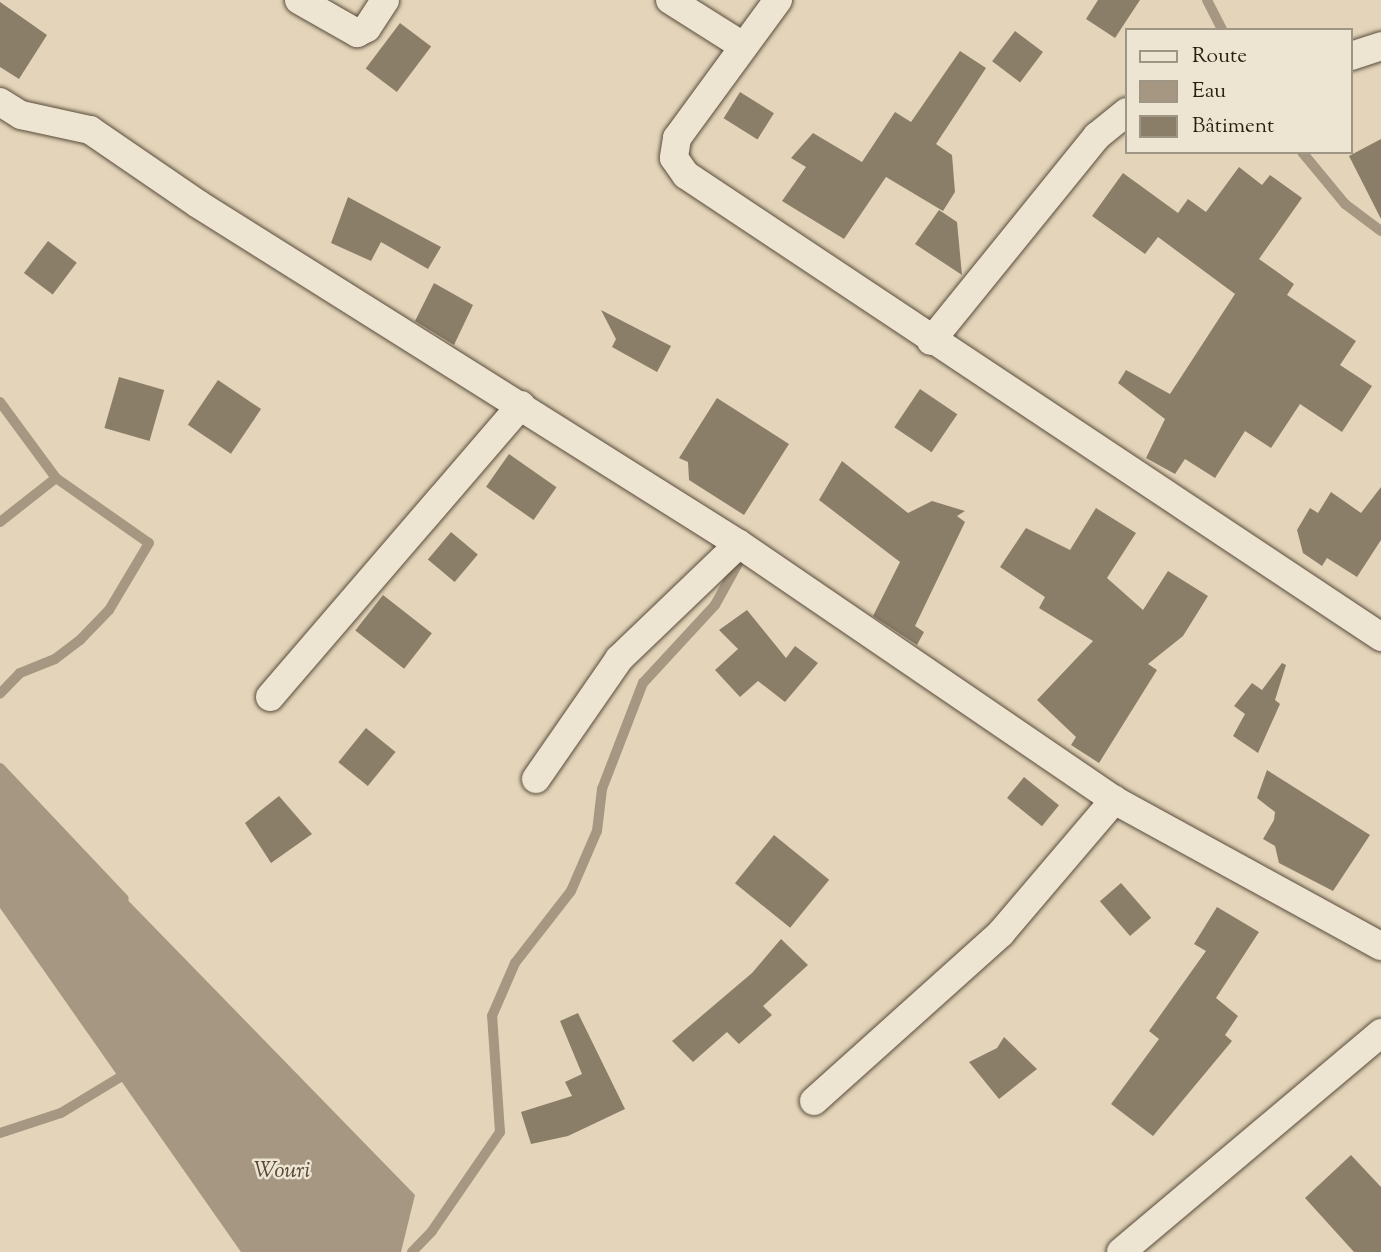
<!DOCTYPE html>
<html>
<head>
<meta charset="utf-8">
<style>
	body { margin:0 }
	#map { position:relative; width:1381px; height:1252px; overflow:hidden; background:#e4d5ba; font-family:"Sorts Mill Goudy",serif }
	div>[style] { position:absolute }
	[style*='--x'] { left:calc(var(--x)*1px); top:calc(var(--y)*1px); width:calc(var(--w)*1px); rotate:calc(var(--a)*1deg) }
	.water>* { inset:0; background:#a59781 }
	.stream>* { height:10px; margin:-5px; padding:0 5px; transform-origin:5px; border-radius:5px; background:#a59781 }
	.building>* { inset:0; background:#8b7e69; transform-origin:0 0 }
	.roads { filter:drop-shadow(0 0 2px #594c3b) drop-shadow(0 0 2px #594c3b) }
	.minor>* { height:28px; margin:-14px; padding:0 14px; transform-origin:14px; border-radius:14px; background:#ede4d2 }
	span { translate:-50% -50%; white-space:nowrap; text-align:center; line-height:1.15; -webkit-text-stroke:5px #ede4d2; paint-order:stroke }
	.water-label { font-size:23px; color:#564938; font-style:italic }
	.legend { position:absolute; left:1125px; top:28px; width:228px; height:126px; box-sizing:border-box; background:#ede4d2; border:2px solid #9f9585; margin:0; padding:9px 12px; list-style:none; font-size:21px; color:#2b1f11 }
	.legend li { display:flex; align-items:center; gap:14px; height:35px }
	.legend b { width:35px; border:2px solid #9f9585 }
</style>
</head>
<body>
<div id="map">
	<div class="water">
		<div style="clip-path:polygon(0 769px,415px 1195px,401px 1252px,241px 1252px,0 908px)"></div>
	</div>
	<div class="stream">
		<div style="--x:1207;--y:0;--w:34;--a:63"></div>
		<div style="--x:1302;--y:152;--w:67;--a:50.4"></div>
		<div style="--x:1345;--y:204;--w:45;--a:36.9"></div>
		<div style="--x:0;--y:402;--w:94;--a:53.6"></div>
		<div style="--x:56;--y:478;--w:113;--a:35"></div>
		<div style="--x:149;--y:543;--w:78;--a:120.8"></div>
		<div style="--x:109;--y:610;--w:42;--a:134"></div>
		<div style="--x:80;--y:640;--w:31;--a:143"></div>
		<div style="--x:55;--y:659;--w:38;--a:158"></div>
		<div style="--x:20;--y:673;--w:29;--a:134"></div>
		<div style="--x:0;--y:522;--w:71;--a:-38.2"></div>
		<div style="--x:0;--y:768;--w:180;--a:46.6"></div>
		<div style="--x:0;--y:1133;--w:64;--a:-18.2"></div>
		<div style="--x:61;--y:1113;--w:81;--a:-31.3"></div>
		<div style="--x:412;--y:1252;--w:29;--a:-46"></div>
		<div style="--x:432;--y:1231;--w:120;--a:-55.5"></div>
		<div style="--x:500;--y:1132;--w:116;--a:-93.9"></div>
		<div style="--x:492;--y:1016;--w:58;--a:-66.5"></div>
		<div style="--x:515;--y:963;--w:91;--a:-52.1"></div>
		<div style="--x:571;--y:891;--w:65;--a:-66.6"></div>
		<div style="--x:597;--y:831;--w:42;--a:-83.2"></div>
		<div style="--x:602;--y:789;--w:114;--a:-68.9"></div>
		<div style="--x:643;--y:683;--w:106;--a:-47.3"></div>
		<div style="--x:715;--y:605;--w:56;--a:-61.1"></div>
	</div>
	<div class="building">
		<div style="clip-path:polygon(1098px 0,1140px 0,1115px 38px,1086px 19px)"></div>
		<div style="clip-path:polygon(0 2px,47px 35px,19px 79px,0 67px)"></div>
		<div style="left:400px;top:23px;width:39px;height:57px;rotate:37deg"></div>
		<div style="left:1015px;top:31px;width:35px;height:38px;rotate:37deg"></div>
		<div style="clip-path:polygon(960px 51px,986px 68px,936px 144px,952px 155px,955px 192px,943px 211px,886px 177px,844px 239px,782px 201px,806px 167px,791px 158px,813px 133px,862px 162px,895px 112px,911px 122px)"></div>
		<div style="left:740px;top:92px;width:40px;height:31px;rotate:32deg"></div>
		<div style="clip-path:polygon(1381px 139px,1381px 219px,1349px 156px)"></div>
		<div style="clip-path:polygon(1239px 167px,1262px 185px,1270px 175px,1302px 198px,1259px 259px,1294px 284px,1287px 295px,1356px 341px,1340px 365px,1372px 386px,1342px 432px,1300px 404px,1271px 448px,1245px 431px,1215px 478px,1185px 459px,1175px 474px,1146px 458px,1165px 419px,1118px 383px,1126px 370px,1170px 394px,1235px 294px,1158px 237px,1145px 254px,1092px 216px,1123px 173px,1178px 213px,1188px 199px,1206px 212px)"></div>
		<div style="clip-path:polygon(348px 197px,441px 247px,428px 269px,381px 242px,371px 261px,331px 243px)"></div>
		<div style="clip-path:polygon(939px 210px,957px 222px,962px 275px,915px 244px)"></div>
		<div style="left:48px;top:241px;width:36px;height:40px;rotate:37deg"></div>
		<div style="clip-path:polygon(434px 283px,473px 305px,454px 345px,415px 321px)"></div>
		<div style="clip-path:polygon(601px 310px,671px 346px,657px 372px,612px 347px,616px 339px)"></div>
		<div style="left:119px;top:377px;width:47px;height:53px;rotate:16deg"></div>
		<div style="left:218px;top:380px;width:52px;height:54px;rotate:34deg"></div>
		<div style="left:920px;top:389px;width:45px;height:46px;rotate:34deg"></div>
		<div style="clip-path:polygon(717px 398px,789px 444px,744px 515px,689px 480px,688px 462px,679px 458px)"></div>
		<div style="left:509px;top:454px;width:58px;height:40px;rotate:35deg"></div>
		<div style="clip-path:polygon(842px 461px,908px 513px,932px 501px,965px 511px,957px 516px,965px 522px,915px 626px,924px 632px,917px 645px,873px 616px,900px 562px,819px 500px)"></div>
		<div style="clip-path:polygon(1381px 487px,1381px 540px,1357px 577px,1327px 558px,1322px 566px,1303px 553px,1297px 530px,1310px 508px,1318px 513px,1331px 492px,1361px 513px)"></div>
		<div style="clip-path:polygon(1096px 508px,1136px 533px,1107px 578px,1143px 610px,1168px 571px,1208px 596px,1183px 636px,1148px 664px,1157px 670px,1099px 763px,1071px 745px,1076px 737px,1037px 700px,1093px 641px,1039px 608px,1045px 597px,1000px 567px,1026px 528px,1070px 550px)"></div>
		<div style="left:451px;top:532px;width:35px;height:36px;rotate:40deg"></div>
		<div style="left:383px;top:595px;width:62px;height:45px;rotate:38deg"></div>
		<div style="clip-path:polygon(747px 610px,786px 658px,795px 646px,818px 663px,785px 702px,758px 681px,740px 697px,715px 670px,738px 649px,719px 630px)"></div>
		<div style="clip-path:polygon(1282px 663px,1286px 665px,1275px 700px,1280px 704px,1258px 753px,1233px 736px,1245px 714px,1234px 706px,1252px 683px,1262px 690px)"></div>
		<div style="left:366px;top:728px;width:38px;height:44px;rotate:39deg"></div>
		<div style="clip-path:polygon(1267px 770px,1370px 835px,1333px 891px,1279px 863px,1275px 846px,1263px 839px,1274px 820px,1275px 812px,1257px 798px)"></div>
		<div style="left:1024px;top:777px;width:45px;height:27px;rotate:39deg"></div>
		<div style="clip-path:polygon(279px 796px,312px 834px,271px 863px,245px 823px)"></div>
		<div style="left:774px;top:835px;width:71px;height:62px;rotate:39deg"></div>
		<div style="left:1121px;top:883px;width:46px;height:28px;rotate:49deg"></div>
		<div style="clip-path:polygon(1217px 907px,1259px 932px,1216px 998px,1238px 1016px,1225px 1035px,1232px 1041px,1153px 1136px,1111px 1104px,1159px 1039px,1149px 1031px,1206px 951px,1194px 944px)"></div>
		<div style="clip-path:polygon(781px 939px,808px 965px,763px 1006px,772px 1015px,739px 1044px,727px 1032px,693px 1062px,672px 1041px,752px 973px)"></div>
		<div style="clip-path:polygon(578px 1013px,625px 1109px,568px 1136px,531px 1144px,521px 1112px,572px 1096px,565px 1082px,582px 1074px,560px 1021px)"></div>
		<div style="clip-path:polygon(1004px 1037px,1037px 1069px,999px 1099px,969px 1062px,997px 1048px)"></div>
		<div style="clip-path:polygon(1351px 1155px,1381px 1187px,1381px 1252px,1354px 1252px,1305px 1198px)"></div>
	</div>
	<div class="roads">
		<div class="minor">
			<div style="--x:299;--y:0;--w:67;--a:29.6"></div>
			<div style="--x:357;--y:33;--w:11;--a:-27"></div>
			<div style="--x:367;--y:28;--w:33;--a:-57"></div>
			<div style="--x:670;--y:0;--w:86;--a:32.2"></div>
			<div style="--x:778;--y:0;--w:171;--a:126.2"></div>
			<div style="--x:677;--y:138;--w:20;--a:99"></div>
			<div style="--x:674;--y:158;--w:21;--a:55"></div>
			<div style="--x:686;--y:175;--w:835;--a:33.61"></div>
			<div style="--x:1351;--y:56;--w:32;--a:-18"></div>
			<div style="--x:0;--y:102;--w:25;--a:32"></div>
			<div style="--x:21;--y:115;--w:71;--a:12.3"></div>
			<div style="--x:90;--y:130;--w:131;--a:34.4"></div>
			<div style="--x:198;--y:204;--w:639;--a:32.15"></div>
			<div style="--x:739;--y:544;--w:454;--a:34.3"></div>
			<div style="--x:1114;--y:800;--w:304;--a:28.7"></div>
			<div style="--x:931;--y:341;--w:264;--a:-51"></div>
			<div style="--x:1097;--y:136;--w:38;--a:-39"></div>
			<div style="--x:270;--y:697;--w:385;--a:-49.3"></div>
			<div style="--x:536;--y:779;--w:146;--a:-55.3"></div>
			<div style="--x:619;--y:659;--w:166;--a:-43.8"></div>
			<div style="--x:814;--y:1101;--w:251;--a:-41.9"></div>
			<div style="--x:1001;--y:933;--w:175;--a:-49.6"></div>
			<div style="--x:1121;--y:1252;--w:340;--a:-40.1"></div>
		</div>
	</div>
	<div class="water-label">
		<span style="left:282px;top:1172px">Wouri</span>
	</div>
	<ul class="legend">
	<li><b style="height:9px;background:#ede4d2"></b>Route</li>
	<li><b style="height:19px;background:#a59781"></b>Eau</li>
	<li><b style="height:19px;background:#8b7e69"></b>Bâtiment</li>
	</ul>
</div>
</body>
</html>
